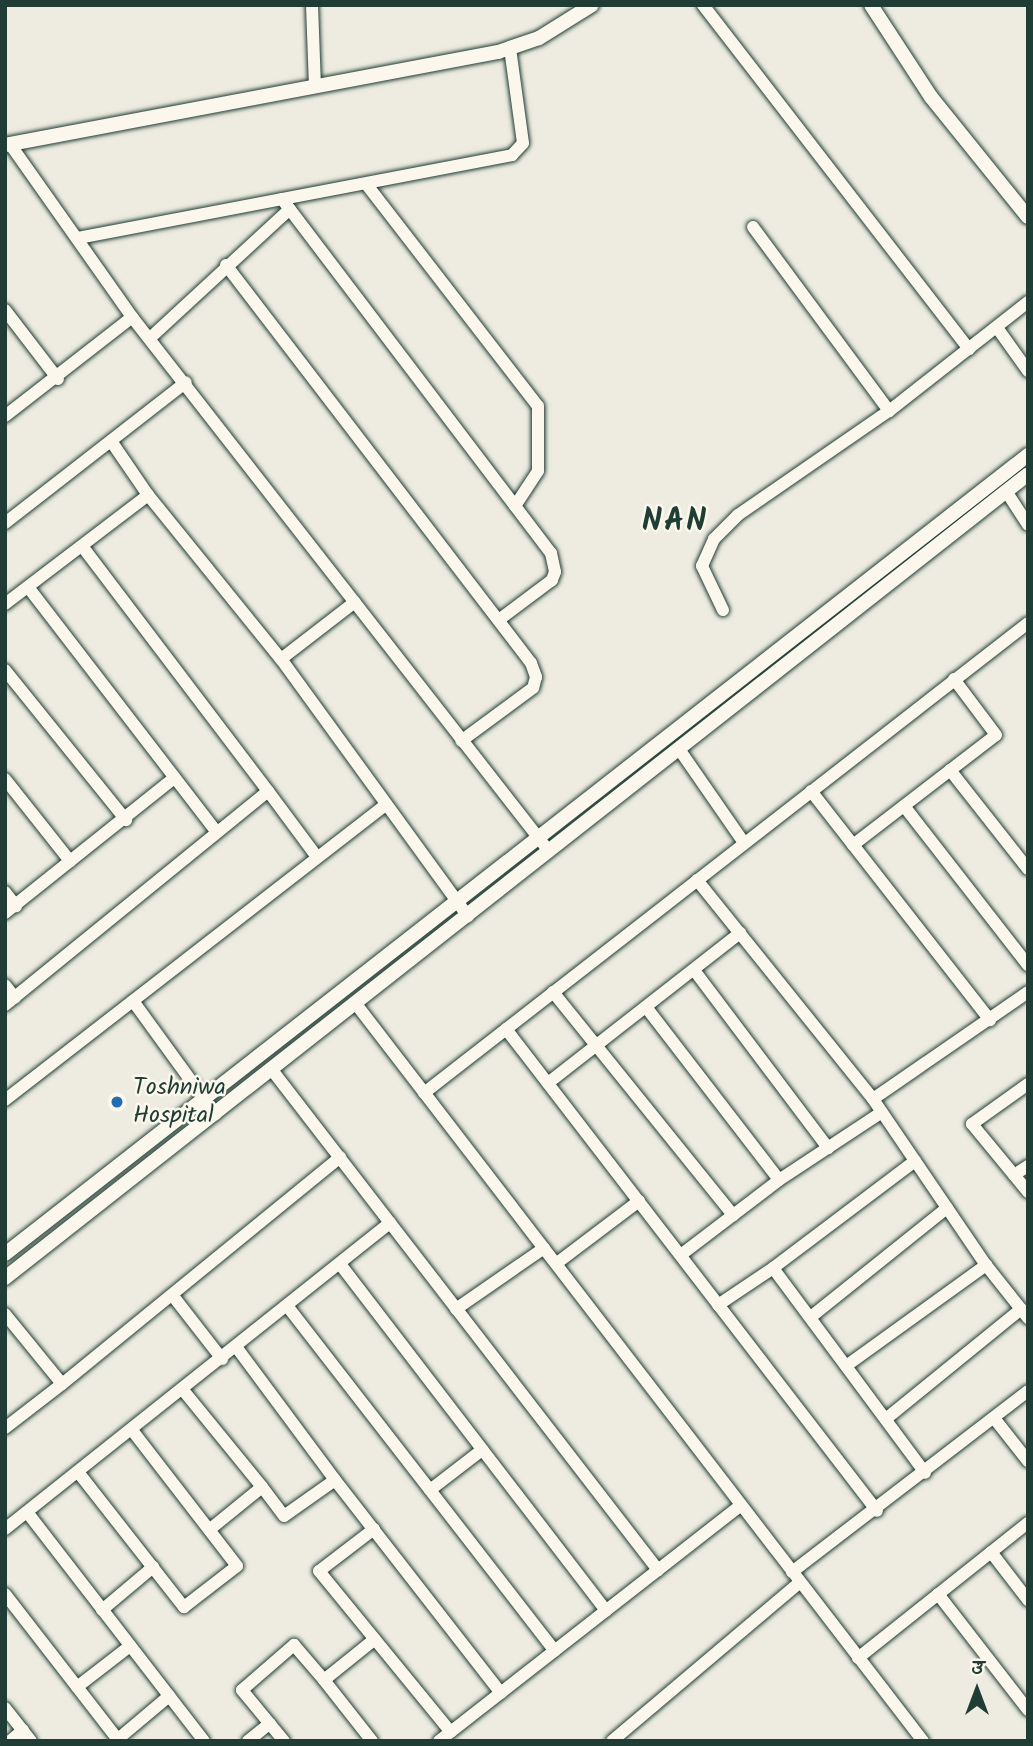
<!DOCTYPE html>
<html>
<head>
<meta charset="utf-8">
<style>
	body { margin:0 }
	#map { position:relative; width:1033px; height:1746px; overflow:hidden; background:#eeece1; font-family:Kalam,"Playpen Sans Deva",sans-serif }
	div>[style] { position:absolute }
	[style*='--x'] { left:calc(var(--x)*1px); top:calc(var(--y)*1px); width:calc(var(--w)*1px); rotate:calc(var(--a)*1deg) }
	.roads { filter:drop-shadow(0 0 2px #1f3d34) drop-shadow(0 0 2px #1f3d34) }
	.minor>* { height:12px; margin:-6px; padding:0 6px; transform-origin:6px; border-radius:6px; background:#fbf7ec }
	.tertiary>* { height:14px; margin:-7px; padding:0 7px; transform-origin:7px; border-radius:7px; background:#fbf7ec }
	.dots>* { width:19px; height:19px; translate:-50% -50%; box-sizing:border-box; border:4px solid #fbf7ec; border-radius:50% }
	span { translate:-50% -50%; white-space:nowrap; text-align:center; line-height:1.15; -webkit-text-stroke:5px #fbf7ec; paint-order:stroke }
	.poi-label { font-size:24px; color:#1f3d34 }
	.left { translate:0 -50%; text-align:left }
	.district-label { font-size:32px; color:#1f3d34; font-weight:700; letter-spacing:2px }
	.frame { position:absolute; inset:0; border:7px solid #1f3d34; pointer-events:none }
	.north { position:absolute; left:942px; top:1655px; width:70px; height:70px; -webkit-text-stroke:5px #fbf7ec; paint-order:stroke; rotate:0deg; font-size:19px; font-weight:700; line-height:28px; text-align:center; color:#1f3d34 }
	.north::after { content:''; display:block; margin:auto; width:24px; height:32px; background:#1f3d34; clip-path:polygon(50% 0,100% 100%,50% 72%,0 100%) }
</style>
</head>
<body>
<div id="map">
	<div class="roads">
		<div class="minor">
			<div style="--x:312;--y:5;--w:82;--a:87.9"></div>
			<div style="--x:703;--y:5;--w:435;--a:52.3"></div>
			<div style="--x:10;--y:144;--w:212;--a:54.8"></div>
			<div style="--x:132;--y:317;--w:670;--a:52.03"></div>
			<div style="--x:367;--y:185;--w:279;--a:52.3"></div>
			<div style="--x:538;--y:406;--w:65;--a:90"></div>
			<div style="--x:538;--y:471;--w:42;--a:123.3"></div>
			<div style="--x:282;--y:199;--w:445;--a:52.8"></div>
			<div style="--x:551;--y:553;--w:19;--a:78"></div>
			<div style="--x:555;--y:572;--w:9;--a:111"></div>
			<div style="--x:552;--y:580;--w:65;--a:143.1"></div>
			<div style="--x:753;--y:227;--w:229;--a:53.5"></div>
			<div style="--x:78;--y:238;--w:442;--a:-10.8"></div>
			<div style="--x:512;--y:155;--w:16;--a:-47"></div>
			<div style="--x:523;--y:143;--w:96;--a:-97.8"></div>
			<div style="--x:226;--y:265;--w:501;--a:52.54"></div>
			<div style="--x:531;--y:663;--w:15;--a:70"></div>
			<div style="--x:536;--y:677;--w:11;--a:105"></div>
			<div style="--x:533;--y:688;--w:89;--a:143.6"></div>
			<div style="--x:5;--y:310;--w:87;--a:52.5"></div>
			<div style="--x:998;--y:329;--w:52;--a:54.5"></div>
			<div style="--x:150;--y:338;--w:190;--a:-42.7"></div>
			<div style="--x:5;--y:416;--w:161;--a:-37.9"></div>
			<div style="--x:111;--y:441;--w:65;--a:55.6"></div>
			<div style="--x:148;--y:495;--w:211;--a:51"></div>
			<div style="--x:281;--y:659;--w:318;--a:54"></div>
			<div style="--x:1006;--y:491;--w:40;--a:57.1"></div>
			<div style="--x:5;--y:523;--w:229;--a:-37.9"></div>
			<div style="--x:82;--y:546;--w:308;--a:52.8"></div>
			<div style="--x:28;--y:587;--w:309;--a:52.4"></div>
			<div style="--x:5;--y:604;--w:180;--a:-37.3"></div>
			<div style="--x:723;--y:610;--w:49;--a:-115.5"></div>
			<div style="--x:702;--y:566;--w:30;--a:-66"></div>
			<div style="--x:714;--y:539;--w:34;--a:-45"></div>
			<div style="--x:738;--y:515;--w:183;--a:-34.6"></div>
			<div style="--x:889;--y:411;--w:177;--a:-38.1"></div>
			<div style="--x:281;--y:659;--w:93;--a:-37.6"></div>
			<div style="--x:5;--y:670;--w:193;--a:51.1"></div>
			<div style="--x:679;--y:749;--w:114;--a:55.3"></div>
			<div style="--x:950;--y:770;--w:126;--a:51.8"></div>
			<div style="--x:5;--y:779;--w:105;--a:51.6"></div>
			<div style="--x:811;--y:791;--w:291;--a:52"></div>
			<div style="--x:904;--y:806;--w:202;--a:52.1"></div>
			<div style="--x:853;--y:845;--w:180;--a:-37.6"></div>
			<div style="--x:996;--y:735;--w:70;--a:-126.9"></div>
			<div style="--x:697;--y:880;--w:281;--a:51.2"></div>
			<div style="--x:873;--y:1099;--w:201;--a:55.8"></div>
			<div style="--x:986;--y:1265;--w:68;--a:51.6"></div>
			<div style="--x:5;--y:892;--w:18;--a:52"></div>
			<div style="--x:5;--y:913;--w:216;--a:-38.6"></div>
			<div style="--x:694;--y:970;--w:223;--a:53"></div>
			<div style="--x:5;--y:985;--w:16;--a:52"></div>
			<div style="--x:553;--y:992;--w:287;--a:51.1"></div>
			<div style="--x:133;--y:1001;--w:140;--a:54"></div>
			<div style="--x:356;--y:1004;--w:930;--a:52.43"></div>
			<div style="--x:5;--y:1005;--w:339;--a:-39.1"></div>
			<div style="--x:268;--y:791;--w:82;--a:53.4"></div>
			<div style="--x:646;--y:1007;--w:218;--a:52.4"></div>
			<div style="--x:506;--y:1029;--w:608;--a:52.41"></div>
			<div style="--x:272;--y:1070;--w:632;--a:52.33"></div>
			<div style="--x:548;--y:1083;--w:244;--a:-38"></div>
			<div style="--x:1028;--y:1084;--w:69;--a:144.5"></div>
			<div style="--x:972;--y:1124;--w:88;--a:50.5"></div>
			<div style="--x:424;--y:1093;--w:765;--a:-37.89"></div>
			<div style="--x:873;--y:1099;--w:188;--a:-34.6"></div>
			<div style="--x:5;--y:1100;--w:481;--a:-37.8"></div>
			<div style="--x:1014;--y:1175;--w:17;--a:-33"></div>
			<div style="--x:682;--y:1254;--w:122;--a:-37.3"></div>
			<div style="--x:779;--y:1180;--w:123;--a:-33.4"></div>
			<div style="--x:557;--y:1263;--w:103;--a:-37.1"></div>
			<div style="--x:340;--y:1264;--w:437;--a:52.5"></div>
			<div style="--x:773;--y:1268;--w:178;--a:-37"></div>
			<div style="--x:173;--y:1296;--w:80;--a:52.1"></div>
			<div style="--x:718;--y:1305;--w:66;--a:-33.9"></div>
			<div style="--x:773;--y:1268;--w:255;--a:53.4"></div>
			<div style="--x:288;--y:1307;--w:435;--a:52.2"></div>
			<div style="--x:456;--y:1309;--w:107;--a:-34.7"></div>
			<div style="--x:5;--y:1314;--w:90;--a:50.8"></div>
			<div style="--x:62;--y:1384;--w:72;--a:142.3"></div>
			<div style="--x:812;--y:1316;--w:173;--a:-38.7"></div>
			<div style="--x:237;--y:1348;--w:164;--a:53.4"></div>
			<div style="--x:335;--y:1480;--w:62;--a:144.8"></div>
			<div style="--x:284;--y:1516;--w:36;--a:-127"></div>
			<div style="--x:846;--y:1366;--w:173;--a:-35.8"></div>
			<div style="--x:62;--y:1384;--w:359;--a:-39.2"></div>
			<div style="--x:183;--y:1390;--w:125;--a:50.8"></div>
			<div style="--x:262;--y:1487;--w:68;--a:140.9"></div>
			<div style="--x:887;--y:1418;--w:173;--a:-39.1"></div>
			<div style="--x:994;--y:1418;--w:55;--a:51.7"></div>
			<div style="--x:78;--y:1472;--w:172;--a:51.9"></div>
			<div style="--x:184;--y:1607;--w:67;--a:-37.7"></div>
			<div style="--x:237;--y:1566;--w:172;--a:-127.7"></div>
			<div style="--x:335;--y:1480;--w:270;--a:52.1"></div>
			<div style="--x:430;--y:1490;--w:66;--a:-37.6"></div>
			<div style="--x:27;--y:1512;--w:289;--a:52.3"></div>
			<div style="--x:5;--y:1529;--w:492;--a:-38.5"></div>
			<div style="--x:374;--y:1529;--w:69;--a:142.6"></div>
			<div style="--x:319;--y:1571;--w:208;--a:50.7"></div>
			<div style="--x:991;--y:1552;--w:61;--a:52.4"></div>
			<div style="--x:792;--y:1572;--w:297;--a:-37.5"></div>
			<div style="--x:5;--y:1594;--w:186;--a:52.2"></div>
			<div style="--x:938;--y:1594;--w:147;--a:52.2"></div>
			<div style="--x:102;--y:1610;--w:67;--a:-40.1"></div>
			<div style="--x:858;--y:1658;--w:217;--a:-38.5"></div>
			<div style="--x:77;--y:1687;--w:67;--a:-37.7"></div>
			<div style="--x:5;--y:1708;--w:42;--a:51.8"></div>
			<div style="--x:118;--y:1739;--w:67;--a:-40.1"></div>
			<div style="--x:10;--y:1741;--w:17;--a:-40"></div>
			<div style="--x:248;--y:1741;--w:28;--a:-39"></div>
			<div style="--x:284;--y:1741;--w:66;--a:-129.5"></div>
			<div style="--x:242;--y:1690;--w:69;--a:-40.9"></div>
			<div style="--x:294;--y:1645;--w:46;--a:49.4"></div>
			<div style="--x:372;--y:1741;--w:78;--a:-128.2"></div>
			<div style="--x:324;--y:1680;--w:65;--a:-38.8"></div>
			<div style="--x:439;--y:1741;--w:383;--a:-38"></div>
			<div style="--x:612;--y:1741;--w:246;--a:-40.2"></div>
		</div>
		<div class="tertiary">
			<div style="--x:871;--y:5;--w:110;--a:56.9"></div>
			<div style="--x:931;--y:97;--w:154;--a:51.1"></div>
			<div style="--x:5;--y:145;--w:502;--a:-10.68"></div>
			<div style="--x:498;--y:52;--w:43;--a:-18.9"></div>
			<div style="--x:539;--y:38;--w:62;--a:-31.9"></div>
			<div style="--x:5;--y:1254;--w:1298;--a:-37.99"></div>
			<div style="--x:5;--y:1278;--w:1301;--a:-38.16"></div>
		</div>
	</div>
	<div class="dots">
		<div style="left:117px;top:1102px;background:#1f6fb2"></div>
	</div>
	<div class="poi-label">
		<span class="left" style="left:133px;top:1102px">Toshniwa<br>Hospital</span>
	</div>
	<div class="district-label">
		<span style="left:675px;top:522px">NAN</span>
	</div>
	<div class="frame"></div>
	<div class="north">उ</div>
</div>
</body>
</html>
